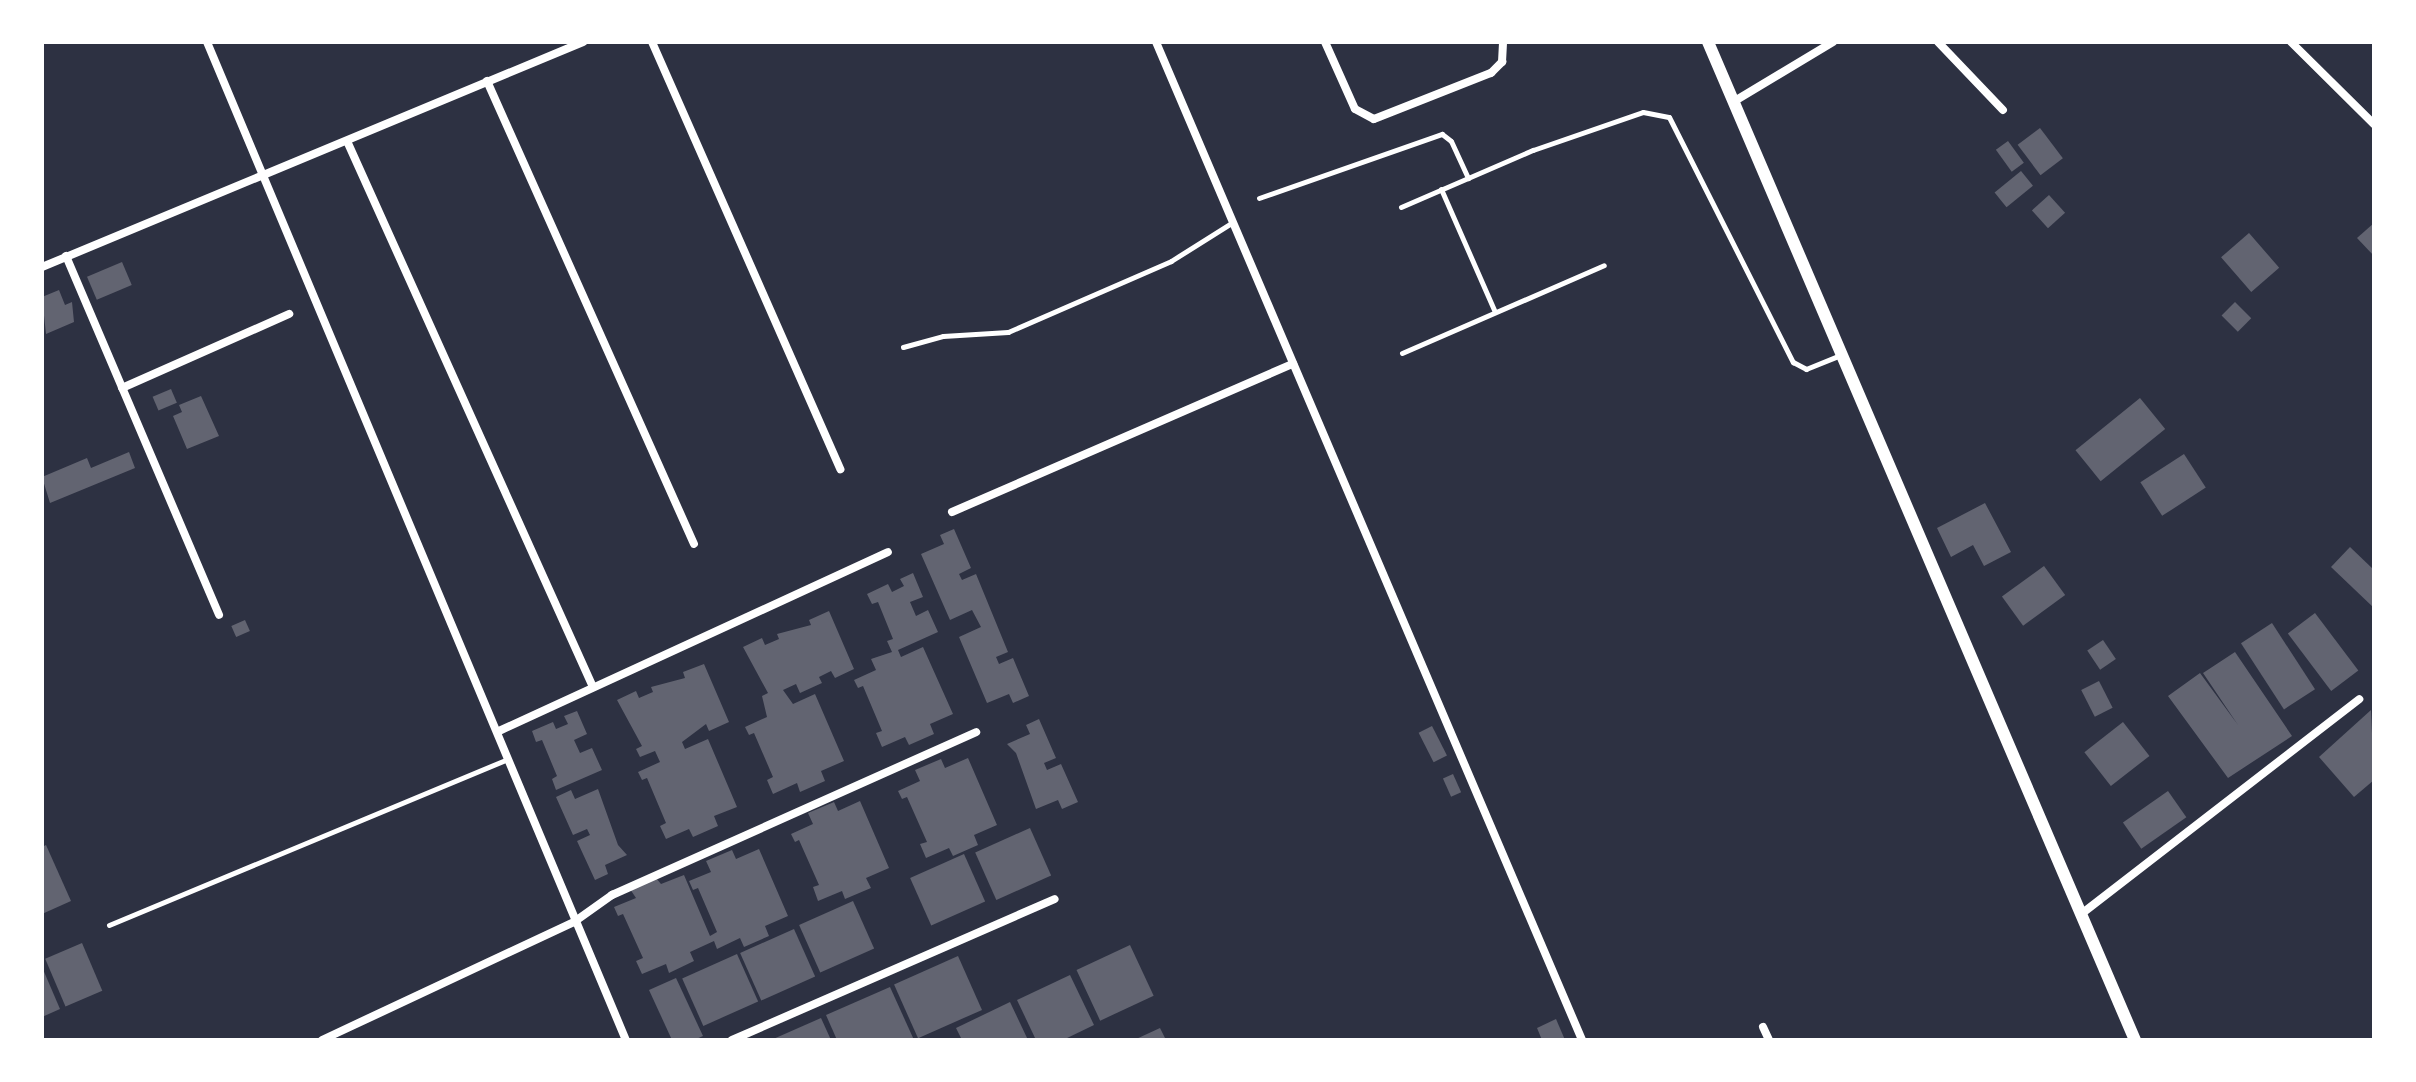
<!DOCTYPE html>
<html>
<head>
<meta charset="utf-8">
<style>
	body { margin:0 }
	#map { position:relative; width:2416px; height:1082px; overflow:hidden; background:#2d3142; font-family:Roboto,sans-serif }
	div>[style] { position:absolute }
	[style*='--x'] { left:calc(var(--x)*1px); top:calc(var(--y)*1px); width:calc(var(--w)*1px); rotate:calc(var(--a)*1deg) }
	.building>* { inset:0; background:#626471; transform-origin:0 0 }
	.service>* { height:5px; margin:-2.5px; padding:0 2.5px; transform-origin:2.5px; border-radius:2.5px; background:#fff }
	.minor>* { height:8px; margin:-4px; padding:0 4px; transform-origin:4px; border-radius:4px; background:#fff }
	.tertiary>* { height:12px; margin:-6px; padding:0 6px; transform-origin:6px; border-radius:6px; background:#fff }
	span { translate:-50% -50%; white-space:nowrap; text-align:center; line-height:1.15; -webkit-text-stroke:6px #fff; paint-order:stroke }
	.frame { position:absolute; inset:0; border:44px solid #fff; pointer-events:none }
</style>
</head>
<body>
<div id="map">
	<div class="building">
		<div style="left:2040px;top:128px;width:38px;height:28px;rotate:53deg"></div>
		<div style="left:2008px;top:141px;width:27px;height:15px;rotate:54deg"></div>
		<div style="left:2021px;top:171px;width:19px;height:34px;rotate:51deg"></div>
		<div style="left:2049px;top:195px;width:24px;height:23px;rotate:48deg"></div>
		<div style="clip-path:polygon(2374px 223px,2374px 256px,2357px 238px)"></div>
		<div style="left:2249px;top:233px;width:46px;height:37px;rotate:49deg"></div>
		<div style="left:122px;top:262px;width:25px;height:38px;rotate:67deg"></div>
		<div style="clip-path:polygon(59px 290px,65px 305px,72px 302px,74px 322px,46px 334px,42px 297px)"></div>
		<div style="left:2235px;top:302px;width:23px;height:19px;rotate:45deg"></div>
		<div style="left:171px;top:389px;width:15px;height:20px;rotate:67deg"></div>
		<div style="clip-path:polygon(201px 396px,219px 436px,187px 449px,173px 416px,182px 412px,179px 405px)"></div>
		<div style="left:2140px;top:398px;width:40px;height:83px;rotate:51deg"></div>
		<div style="clip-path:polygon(129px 452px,135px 468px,50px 503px,42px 477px,87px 458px,91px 468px)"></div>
		<div style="left:2184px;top:454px;width:40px;height:52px;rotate:57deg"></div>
		<div style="clip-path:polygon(1985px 503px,2011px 552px,1984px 566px,1973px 545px,1951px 557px,1937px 528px)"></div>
		<div style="clip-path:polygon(954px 529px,971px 568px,959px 574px,962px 580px,976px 574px,1008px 652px,996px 657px,999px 664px,1013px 658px,1029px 696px,1013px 703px,1009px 694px,987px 703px,959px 637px,981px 627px,972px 610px,950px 620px,921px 554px,944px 544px,940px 535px)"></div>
		<div style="clip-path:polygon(2350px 547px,2374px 570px,2374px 608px,2331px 567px)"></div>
		<div style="left:2044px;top:566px;width:36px;height:52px;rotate:54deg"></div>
		<div style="clip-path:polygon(913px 573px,923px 597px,910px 602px,916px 616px,928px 610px,938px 632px,898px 650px,901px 657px,923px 647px,953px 714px,930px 724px,934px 734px,909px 745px,905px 737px,882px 747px,876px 733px,882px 731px,863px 686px,858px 688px,854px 680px,876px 670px,871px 659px,892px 652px,887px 641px,893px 639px,878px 602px,872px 604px,867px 594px,888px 584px,892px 592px,904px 586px,900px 579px)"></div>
		<div style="clip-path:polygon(829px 611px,854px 669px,835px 678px,831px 671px,819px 677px,822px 683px,800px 693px,796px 684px,783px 690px,793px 704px,815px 694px,844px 761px,821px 771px,825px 781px,800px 792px,797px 783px,773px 794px,767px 780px,773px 777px,754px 733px,749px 735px,745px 727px,767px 717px,762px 696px,768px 693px,743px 647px,762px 638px,765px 645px,779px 639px,777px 634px,811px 625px,809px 620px)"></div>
		<div style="left:2315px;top:613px;width:72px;height:34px;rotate:53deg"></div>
		<div style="left:245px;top:620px;width:12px;height:15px;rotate:66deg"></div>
		<div style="left:2272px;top:623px;width:79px;height:37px;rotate:57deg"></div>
		<div style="left:2103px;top:640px;width:23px;height:19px;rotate:56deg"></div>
		<div style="clip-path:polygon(2235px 652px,2292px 736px,2228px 778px,2168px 696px,2200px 673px,2238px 725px,2203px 673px)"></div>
		<div style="clip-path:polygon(704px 664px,729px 722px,709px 731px,706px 724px,682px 742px,685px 749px,708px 739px,737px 807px,714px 816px,718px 826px,693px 837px,689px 829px,666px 839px,660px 826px,666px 823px,647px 778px,642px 780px,638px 772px,660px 762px,655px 751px,640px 757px,636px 749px,642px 746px,617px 700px,636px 691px,639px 698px,653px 692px,651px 687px,685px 678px,683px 672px)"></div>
		<div style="left:2099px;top:681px;width:30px;height:20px;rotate:63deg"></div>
		<div style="clip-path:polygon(2371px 710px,2374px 780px,2354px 797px,2319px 757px)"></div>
		<div style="clip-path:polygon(577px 711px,587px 734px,574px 740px,580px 753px,592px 748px,602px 770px,556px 790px,552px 779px,557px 776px,542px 740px,536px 742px,532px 731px,553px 722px,556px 729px,568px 724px,564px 716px)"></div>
		<div style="clip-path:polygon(1039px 719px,1056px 758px,1044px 763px,1047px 770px,1061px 764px,1078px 802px,1062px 809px,1058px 800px,1036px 809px,1016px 753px,1007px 744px,1030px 734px,1026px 725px)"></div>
		<div style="left:2123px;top:722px;width:43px;height:49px;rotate:52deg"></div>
		<div style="left:1432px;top:726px;width:33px;height:15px;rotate:63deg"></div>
		<div style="clip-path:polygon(968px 758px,997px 825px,974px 835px,978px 845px,953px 856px,949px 848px,926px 858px,920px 844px,927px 842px,907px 797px,902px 799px,898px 791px,920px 781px,915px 770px,941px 759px,945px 768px)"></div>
		<div style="left:1453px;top:774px;width:20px;height:11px;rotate:66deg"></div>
		<div style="clip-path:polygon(598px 789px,618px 845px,627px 855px,605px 865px,608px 874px,595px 880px,577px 841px,590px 835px,587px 829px,573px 835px,556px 797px,571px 790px,575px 799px)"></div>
		<div style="left:2168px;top:791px;width:32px;height:55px;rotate:55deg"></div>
		<div style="clip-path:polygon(860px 801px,889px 868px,866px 878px,871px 888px,845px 899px,842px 891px,818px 901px,813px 887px,819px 885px,799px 840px,795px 842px,791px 834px,813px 824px,808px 813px,834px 802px,838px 811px)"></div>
		<div style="left:1030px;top:828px;width:52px;height:60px;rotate:66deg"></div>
		<div style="clip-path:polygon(46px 845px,71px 901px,42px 914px,42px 847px)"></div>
		<div style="clip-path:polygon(759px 849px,788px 916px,765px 926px,769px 936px,744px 947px,740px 938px,717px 949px,714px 941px,690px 952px,694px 961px,669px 973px,666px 964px,642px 974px,636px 961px,643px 958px,623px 914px,618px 916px,614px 907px,636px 898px,630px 889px,656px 878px,661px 884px,684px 875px,710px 936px,717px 932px,698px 888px,693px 890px,689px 881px,711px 872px,706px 861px,732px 850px,736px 859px)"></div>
		<div style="left:964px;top:854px;width:52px;height:59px;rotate:66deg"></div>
		<div style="left:853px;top:901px;width:52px;height:59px;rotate:66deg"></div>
		<div style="left:794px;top:929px;width:52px;height:59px;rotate:66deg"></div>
		<div style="left:82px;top:943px;width:52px;height:40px;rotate:67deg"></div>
		<div style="left:1130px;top:945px;width:56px;height:59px;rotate:65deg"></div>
		<div style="left:737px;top:954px;width:52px;height:60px;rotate:66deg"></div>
		<div style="left:958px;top:956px;width:59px;height:70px;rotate:66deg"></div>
		<div style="clip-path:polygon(42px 967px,60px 1009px,42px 1017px)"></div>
		<div style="clip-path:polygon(1070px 975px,1094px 1025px,1063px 1040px,1036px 1040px,1017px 1000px)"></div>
		<div style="clip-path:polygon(676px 978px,703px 1036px,694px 1040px,672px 1040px,649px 990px)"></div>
		<div style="clip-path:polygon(890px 987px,914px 1040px,837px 1040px,826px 1015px)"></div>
		<div style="clip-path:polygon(1010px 1002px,1028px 1040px,962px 1040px,956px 1028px)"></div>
		<div style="clip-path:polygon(821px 1018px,831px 1040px,771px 1040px)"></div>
		<div style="clip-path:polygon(1556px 1019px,1565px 1040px,1542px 1040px,1537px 1028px)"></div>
		<div style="clip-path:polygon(1160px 1028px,1166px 1040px,1134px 1040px)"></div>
	</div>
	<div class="service">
		<div style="--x:1441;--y:189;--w:134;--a:66.3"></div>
		<div style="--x:1259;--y:198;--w:194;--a:-19.3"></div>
		<div style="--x:1442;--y:134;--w:11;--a:38"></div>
		<div style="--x:1451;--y:141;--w:41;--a:65.3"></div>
		<div style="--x:1401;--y:207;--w:144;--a:-23.4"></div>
		<div style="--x:1533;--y:150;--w:116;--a:-19.1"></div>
		<div style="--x:1643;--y:112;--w:26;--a:11"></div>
		<div style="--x:1669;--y:117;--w:275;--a:63.2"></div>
		<div style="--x:1793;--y:362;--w:15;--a:28"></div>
		<div style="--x:1806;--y:369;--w:37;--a:-22"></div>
		<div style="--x:903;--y:347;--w:41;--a:-15.4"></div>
		<div style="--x:943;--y:336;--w:65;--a:-3.5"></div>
		<div style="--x:1008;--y:332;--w:178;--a:-23.5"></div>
		<div style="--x:1171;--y:261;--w:73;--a:-32.2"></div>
		<div style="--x:1402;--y:353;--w:220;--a:-23.5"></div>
		<div style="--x:109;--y:925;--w:432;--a:-22.6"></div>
	</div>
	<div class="minor">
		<div style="--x:207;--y:42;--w:1082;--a:67.23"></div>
		<div style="--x:652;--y:42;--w:467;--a:66.2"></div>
		<div style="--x:1156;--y:42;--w:1085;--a:66.88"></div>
		<div style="--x:1325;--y:42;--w:73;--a:65.9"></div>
		<div style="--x:1355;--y:109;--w:21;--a:28"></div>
		<div style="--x:1374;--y:119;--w:126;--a:-21.5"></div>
		<div style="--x:1491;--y:73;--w:16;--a:-45"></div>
		<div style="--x:1502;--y:62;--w:20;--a:-87"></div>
		<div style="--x:1938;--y:42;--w:94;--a:46.3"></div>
		<div style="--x:2291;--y:42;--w:117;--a:44.7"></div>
		<div style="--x:487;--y:81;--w:507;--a:65.91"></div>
		<div style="--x:1733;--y:102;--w:117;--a:-31"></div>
		<div style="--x:347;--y:141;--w:599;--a:65.75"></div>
		<div style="--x:66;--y:256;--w:390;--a:66.9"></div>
		<div style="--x:42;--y:267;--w:586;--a:-22.58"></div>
		<div style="--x:122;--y:388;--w:183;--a:-23.9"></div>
		<div style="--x:952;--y:512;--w:372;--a:-23.5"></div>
		<div style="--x:499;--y:731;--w:428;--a:-24.7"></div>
		<div style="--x:2080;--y:915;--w:353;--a:-37.7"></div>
		<div style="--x:1763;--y:1027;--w:14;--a:65"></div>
		<div style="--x:322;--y:1040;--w:278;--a:-25.1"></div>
		<div style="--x:574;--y:922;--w:47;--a:-35.4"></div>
		<div style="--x:612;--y:895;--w:399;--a:-24.1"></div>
		<div style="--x:732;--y:1040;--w:352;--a:-23.6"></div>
	</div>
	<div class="tertiary">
		<div style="--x:1708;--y:42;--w:1086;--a:66.84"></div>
	</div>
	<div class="frame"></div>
</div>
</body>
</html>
